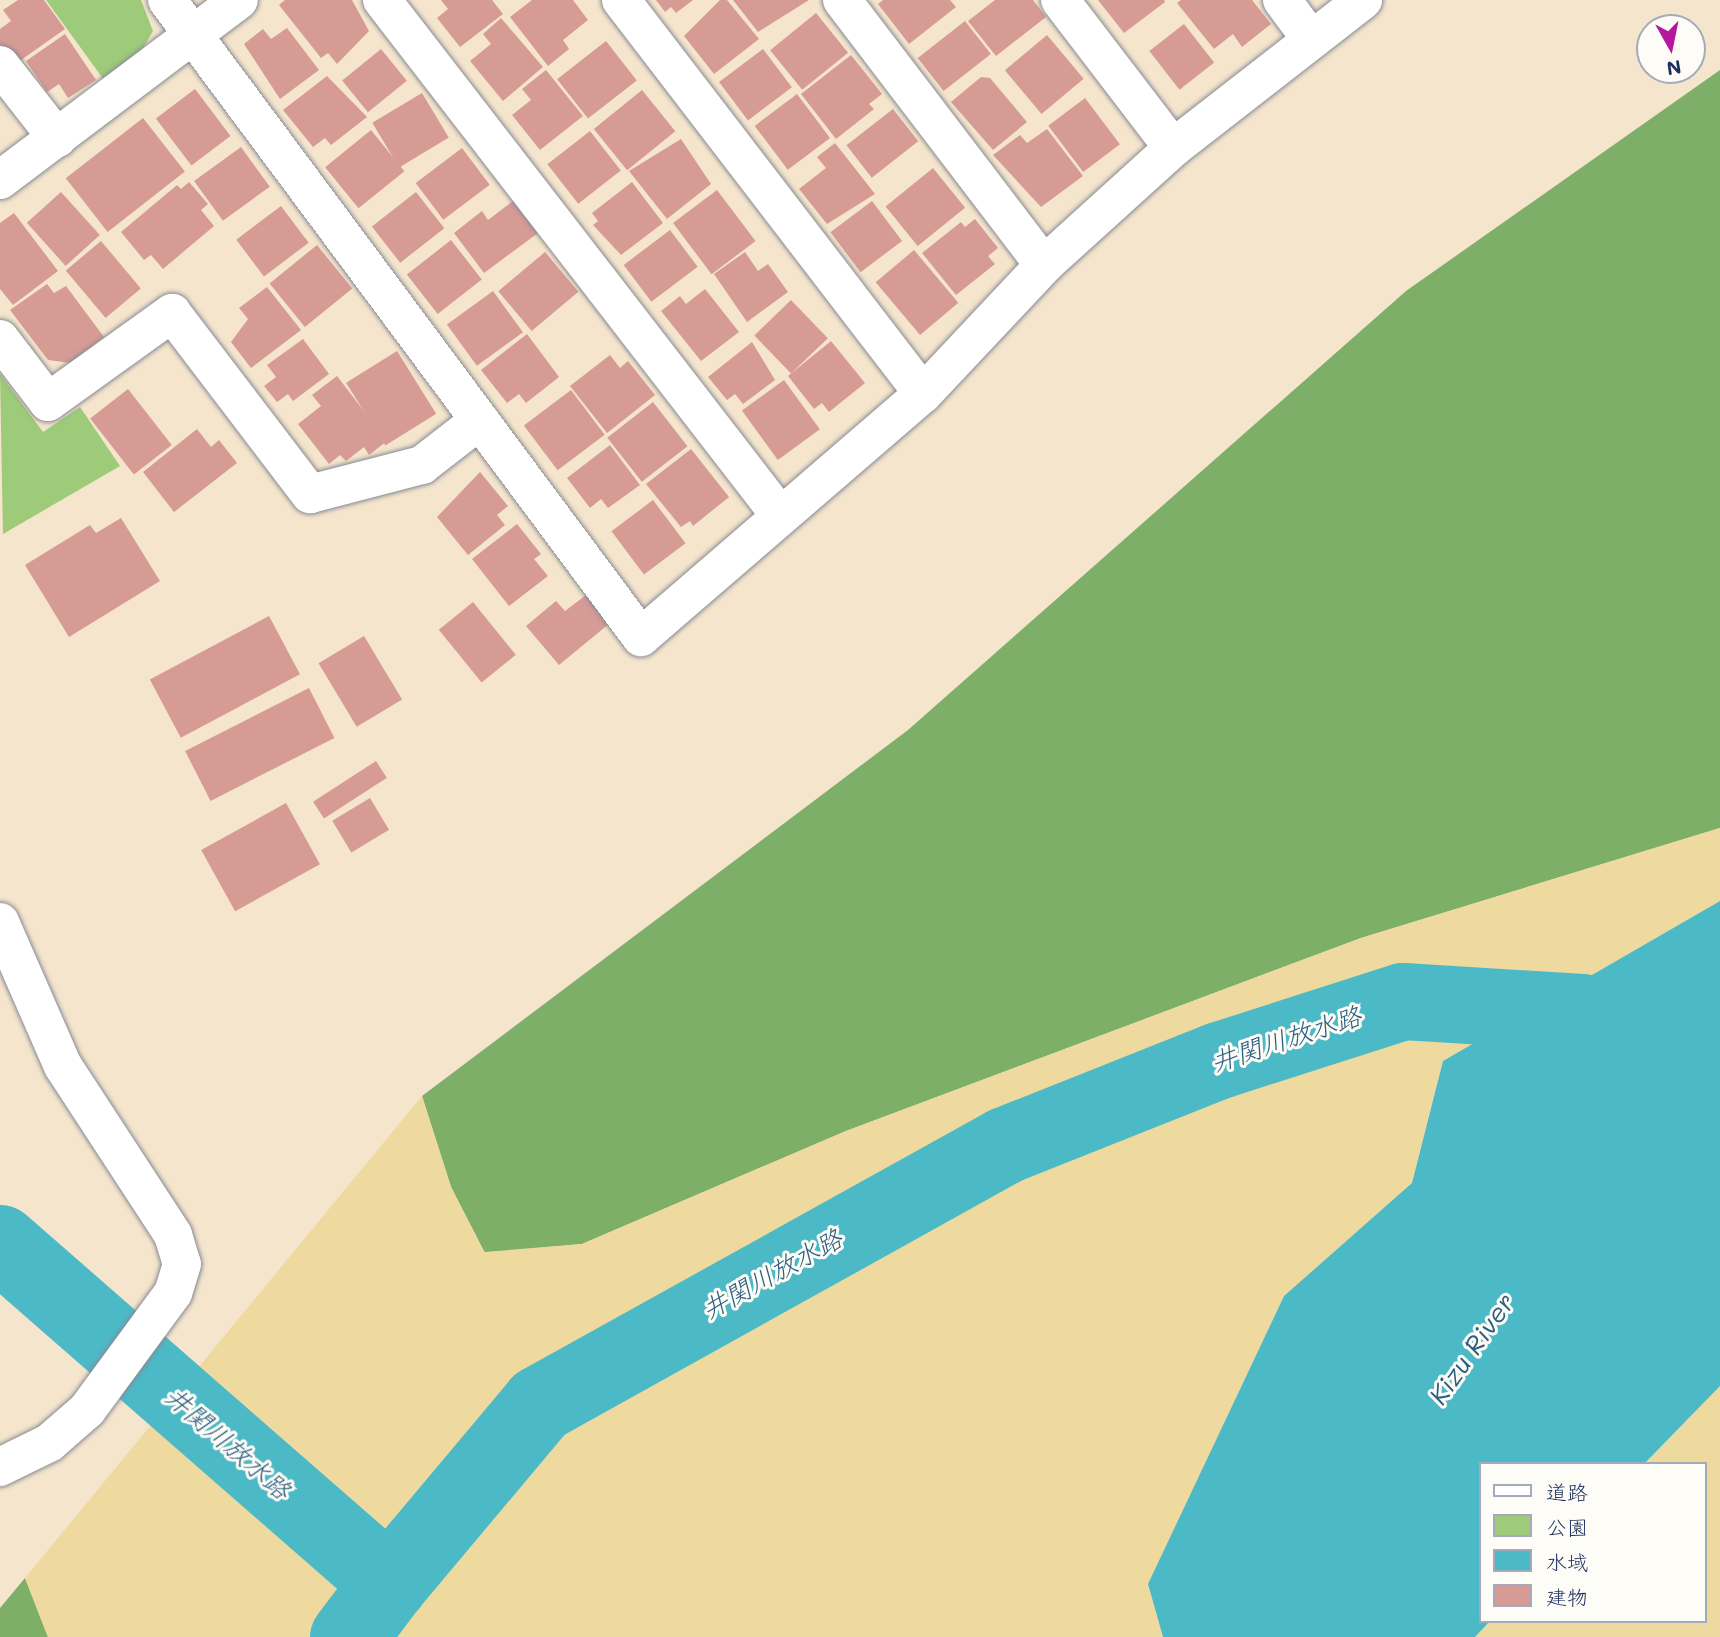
<!DOCTYPE html>
<html>
<head>
<meta charset="utf-8">
<style>
	body { margin:0 }
	#map { position:relative; width:1720px; height:1637px; overflow:hidden; background:#f4e5cc; font-family:Mali,"Klee One",sans-serif }
	div>[style] { position:absolute }
	[style*='--x'] { left:calc(var(--x)*1px); top:calc(var(--y)*1px); width:calc(var(--w)*1px); rotate:calc(var(--a)*1deg) }
	.green>* { inset:0; background:#9dcb79 }
	.forest>* { inset:0; background:#7eaf69 }
	.sand>* { inset:0; background:#eeda9e }
	.water>* { inset:0; background:#4cb9c6 }
	.river>* { height:77px; margin:-38.5px; padding:0 38.5px; transform-origin:38.5px; border-radius:38.5px; background:#4cb9c6 }
	.building>* { inset:0; background:#d79b95; transform-origin:0 0 }
	.roads { filter:drop-shadow(0 0 2px #888a95) drop-shadow(0 0 2px #888a95) }
	.minor>* { height:38px; margin:-19px; padding:0 19px; transform-origin:19px; border-radius:19px; background:#fff }
	span { translate:-50% -50%; white-space:nowrap; text-align:center; line-height:1.15; -webkit-text-stroke:6px #fdfcf7; paint-order:stroke }
	.water-label { font-size:26px; color:#2c5f82; font-style:italic }
	.legend { position:absolute; left:1479px; top:1462px; width:228px; height:161px; box-sizing:border-box; background:#fdfcf7; border:2px solid #a3aaba; margin:0; padding:9px 12px; list-style:none; font-size:21px; color:#1b2f5e }
	.legend li { display:flex; align-items:center; gap:14px; height:35px }
	.legend b { width:35px; border:2px solid #a3aaba }
	.north { position:absolute; left:1636px; top:14px; width:70px; height:70px; box-sizing:border-box; background:#fdfcf7; border:2px solid #a3aaba; border-radius:50%; rotate:171deg; font-size:19px; font-weight:700; line-height:28px; text-align:center; color:#1b2f5e }
	.north::after { content:''; display:block; margin:auto; width:24px; height:32px; background:#b5179e; clip-path:polygon(50% 0,100% 100%,50% 72%,0 100%) }
</style>
</head>
<body>
<div id="map">
	<div class="green">
		<div style="clip-path:polygon(46px 0,141px 0,153px 31px,142px 50px,104px 80px)"></div>
		<div style="clip-path:polygon(0 374px,43px 432px,80px 407px,120px 466px,3px 534px)"></div>
	</div>
	<div class="forest">
		<div style="clip-path:polygon(1720px 70px,1720px 828px,1361px 938px,846px 1131px,582px 1244px,485px 1253px,451px 1187px,422px 1096px,908px 730px,1406px 291px)"></div>
		<div style="clip-path:polygon(25px 1578px,48px 1637px,0 1637px,0 1608px)"></div>
	</div>
	<div class="sand">
		<div style="clip-path:polygon(1720px 828px,1720px 901px,1443px 1061px,1412px 1183px,1284px 1296px,1148px 1584px,1163px 1637px,48px 1637px,25px 1578px,422px 1096px,451px 1187px,484px 1252px,582px 1244px,846px 1131px,1361px 938px)"></div>
		<div style="clip-path:polygon(1720px 1386px,1720px 1637px,1475px 1637px,1490px 1621px,1704px 1621px,1704px 1464px,1644px 1464px)"></div>
	</div>
	<div class="water">
		<div style="clip-path:polygon(1720px 901px,1720px 1386px,1644px 1464px,1480px 1464px,1480px 1621px,1490px 1621px,1475px 1637px,1163px 1637px,1148px 1584px,1284px 1296px,1412px 1183px,1443px 1061px)"></div>
	</div>
	<div class="river">
		<div style="--x:0;--y:1243;--w:517;--a:41.15"></div>
		<div style="--x:389;--y:1583;--w:234;--a:-50"></div>
		<div style="--x:539;--y:1404;--w:533;--a:-29.07"></div>
		<div style="--x:1005;--y:1145;--w:230;--a:-21.7"></div>
		<div style="--x:1219;--y:1060;--w:193;--a:-17.8"></div>
		<div style="--x:1403;--y:1001;--w:179;--a:3.5"></div>
		<div style="--x:1582;--y:1012;--w:148;--a:21.4"></div>
		<div style="--x:348;--y:1637;--w:68;--a:-52.8"></div>
	</div>
	<div class="building">
		<div style="clip-path:polygon(18px 0,44px 0,65px 29px,14px 65px,0 45px,0 29px,11px 21px,3px 10px)"></div>
		<div style="clip-path:polygon(285px 0,352px 0,369px 31px,337px 64px,328px 53px,321px 58px,279px 5px)"></div>
		<div style="clip-path:polygon(441px 0,492px 0,503px 14px,460px 47px,437px 18px,448px 9px)"></div>
		<div style="clip-path:polygon(532px 0,573px 0,588px 20px,563px 40px,569px 49px,548px 66px,510px 17px)"></div>
		<div style="clip-path:polygon(656px 0,693px 0,676px 13px,671px 7px,665px 12px)"></div>
		<div style="clip-path:polygon(720px 0,727px 0,759px 39px,714px 74px,684px 36px)"></div>
		<div style="clip-path:polygon(733px 0,809px 0,758px 32px)"></div>
		<div style="clip-path:polygon(883px 0,950px 0,956px 7px,909px 44px,878px 4px)"></div>
		<div style="clip-path:polygon(995px 0,1033px 0,1046px 17px,996px 56px,968px 21px)"></div>
		<div style="clip-path:polygon(1098px 0,1164px 0,1165px 2px,1124px 33px)"></div>
		<div style="clip-path:polygon(1181px 0,1252px 0,1271px 24px,1242px 47px,1233px 34px,1214px 49px,1177px 3px)"></div>
		<div style="left:816px;top:13px;width:51px;height:59px;rotate:51deg"></div>
		<div style="clip-path:polygon(501px 18px,543px 67px,503px 101px,470px 61px,491px 44px,483px 34px)"></div>
		<div style="left:965px;top:21px;width:42px;height:60px;rotate:52deg"></div>
		<div style="left:1184px;top:24px;width:49px;height:44px;rotate:52deg"></div>
		<div style="clip-path:polygon(287px 28px,319px 70px,280px 99px,244px 44px,263px 29px,271px 39px)"></div>
		<div style="clip-path:polygon(65px 34px,96px 80px,68px 98px,59px 84px,47px 92px,26px 61px)"></div>
		<div style="left:1047px;top:35px;width:57px;height:55px;rotate:50deg"></div>
		<div style="left:606px;top:41px;width:50px;height:62px;rotate:52deg"></div>
		<div style="left:381px;top:49px;width:41px;height:50px;rotate:51deg"></div>
		<div style="left:763px;top:49px;width:48px;height:55px;rotate:53deg"></div>
		<div style="clip-path:polygon(851px 55px,882px 94px,869px 104px,874px 109px,836px 139px,801px 94px)"></div>
		<div style="clip-path:polygon(546px 70px,583px 116px,540px 150px,512px 115px,531px 100px,522px 89px)"></div>
		<div style="clip-path:polygon(327px 76px,367px 117px,331px 145px,325px 138px,313px 147px,283px 110px)"></div>
		<div style="clip-path:polygon(981px 77px,990px 78px,1027px 122px,993px 150px,951px 102px)"></div>
		<div style="left:195px;top:89px;width:59px;height:49px;rotate:53deg"></div>
		<div style="left:642px;top:90px;width:53px;height:62px;rotate:51deg"></div>
		<div style="left:422px;top:93px;width:52px;height:58px;rotate:59deg"></div>
		<div style="left:797px;top:94px;width:55px;height:53px;rotate:53deg"></div>
		<div style="left:1085px;top:98px;width:58px;height:46px;rotate:53deg"></div>
		<div style="left:893px;top:109px;width:41px;height:59px;rotate:52deg"></div>
		<div style="left:143px;top:118px;width:68px;height:98px;rotate:52deg"></div>
		<div style="clip-path:polygon(1047px 129px,1083px 176px,1041px 207px,993px 155px,1020px 135px,1027px 143px)"></div>
		<div style="left:371px;top:130px;width:53px;height:59px;rotate:51deg"></div>
		<div style="left:590px;top:131px;width:50px;height:54px;rotate:52deg"></div>
		<div style="clip-path:polygon(681px 139px,711px 184px,667px 219px,629px 171px)"></div>
		<div style="clip-path:polygon(835px 143px,875px 194px,827px 224px,799px 189px,826px 168px,817px 157px)"></div>
		<div style="left:241px;top:147px;width:49px;height:58px;rotate:54deg"></div>
		<div style="left:462px;top:148px;width:46px;height:58px;rotate:53deg"></div>
		<div style="left:933px;top:168px;width:51px;height:61px;rotate:51deg"></div>
		<div style="clip-path:polygon(189px 182px,208px 204px,201px 210px,214px 226px,163px 269px,151px 255px,144px 260px,121px 232px,177px 185px,181px 189px)"></div>
		<div style="clip-path:polygon(632px 182px,663px 223px,621px 255px,593px 225px,598px 221px,592px 213px)"></div>
		<div style="left:717px;top:190px;width:64px;height:55px;rotate:53deg"></div>
		<div style="left:61px;top:192px;width:58px;height:46px;rotate:48deg"></div>
		<div style="left:416px;top:192px;width:46px;height:56px;rotate:52deg"></div>
		<div style="clip-path:polygon(513px 201px,538px 233px,484px 273px,454px 233px,482px 211px,488px 220px)"></div>
		<div style="left:872px;top:201px;width:50px;height:52px;rotate:53deg"></div>
		<div style="left:281px;top:206px;width:46px;height:56px;rotate:53deg"></div>
		<div style="clip-path:polygon(14px 213px,58px 271px,13px 305px,0 289px,0 223px)"></div>
		<div style="clip-path:polygon(975px 219px,998px 248px,988px 256px,995px 264px,956px 295px,922px 253px,961px 222px,965px 227px)"></div>
		<div style="left:670px;top:230px;width:46px;height:58px;rotate:53deg"></div>
		<div style="left:451px;top:240px;width:50px;height:56px;rotate:52deg"></div>
		<div style="left:101px;top:241px;width:62px;height:46px;rotate:50deg"></div>
		<div style="left:317px;top:245px;width:56px;height:61px;rotate:51deg"></div>
		<div style="left:914px;top:250px;width:69px;height:50px;rotate:50deg"></div>
		<div style="left:545px;top:252px;width:52px;height:61px;rotate:50deg"></div>
		<div style="clip-path:polygon(745px 252px,758px 271px,768px 264px,788px 292px,747px 322px,714px 274px)"></div>
		<div style="clip-path:polygon(47px 284px,54px 293px,66px 286px,104px 337px,71px 363px,48px 360px,10px 310px)"></div>
		<div style="clip-path:polygon(267px 287px,301px 330px,251px 368px,231px 342px,248px 319px,239px 308px)"></div>
		<div style="clip-path:polygon(705px 289px,739px 332px,701px 361px,661px 311px,680px 296px,686px 304px)"></div>
		<div style="left:493px;top:291px;width:51px;height:57px;rotate:54deg"></div>
		<div style="left:791px;top:300px;width:53px;height:51px;rotate:46deg"></div>
		<div style="clip-path:polygon(527px 334px,559px 377px,526px 403px,519px 394px,507px 403px,481px 370px)"></div>
		<div style="clip-path:polygon(303px 339px,329px 374px,293px 401px,288px 394px,277px 402px,264px 386px,276px 377px,267px 365px)"></div>
		<div style="clip-path:polygon(831px 341px,865px 383px,829px 412px,822px 403px,814px 409px,788px 376px)"></div>
		<div style="clip-path:polygon(752px 342px,775px 380px,743px 404px,735px 394px,727px 400px,708px 377px)"></div>
		<div style="left:397px;top:351px;width:74px;height:60px;rotate:58deg"></div>
		<div style="clip-path:polygon(610px 355px,620px 368px,628px 361px,655px 395px,607px 433px,570px 386px)"></div>
		<div style="clip-path:polygon(337px 376px,387px 441px,369px 455px,364px 447px,346px 461px,340px 455px,329px 464px,298px 424px,321px 406px,312px 395px)"></div>
		<div style="left:784px;top:380px;width:61px;height:52px;rotate:54deg"></div>
		<div style="left:128px;top:389px;width:71px;height:48px;rotate:52deg"></div>
		<div style="left:571px;top:390px;width:56px;height:59px;rotate:53deg"></div>
		<div style="left:653px;top:402px;width:56px;height:58px;rotate:52deg"></div>
		<div style="clip-path:polygon(197px 429px,211px 447px,219px 440px,237px 463px,174px 512px,143px 472px)"></div>
		<div style="clip-path:polygon(610px 445px,640px 485px,608px 508px,601px 499px,590px 508px,567px 478px)"></div>
		<div style="clip-path:polygon(691px 449px,729px 497px,693px 526px,690px 521px,681px 527px,646px 484px)"></div>
		<div style="clip-path:polygon(480px 472px,508px 506px,497px 515px,505px 525px,468px 555px,437px 517px)"></div>
		<div style="left:653px;top:500px;width:54px;height:52px;rotate:53deg"></div>
		<div style="clip-path:polygon(121px 518px,160px 581px,69px 637px,25px 565px,90px 525px,96px 533px)"></div>
		<div style="clip-path:polygon(517px 524px,541px 554px,534px 559px,548px 576px,509px 606px,472px 559px)"></div>
		<div style="clip-path:polygon(586px 595px,610px 623px,559px 665px,526px 626px,556px 601px,565px 611px)"></div>
		<div style="left:473px;top:602px;width:68px;height:44px;rotate:51deg"></div>
		<div style="left:269px;top:616px;width:66px;height:135px;rotate:62deg"></div>
		<div style="left:364px;top:636px;width:74px;height:53px;rotate:59deg"></div>
		<div style="left:309px;top:688px;width:56px;height:139px;rotate:63deg"></div>
		<div style="left:376px;top:761px;width:20px;height:75px;rotate:57deg"></div>
		<div style="left:370px;top:798px;width:37px;height:44px;rotate:59deg"></div>
		<div style="left:286px;top:803px;width:70px;height:97px;rotate:61deg"></div>
	</div>
	<div class="roads">
		<div class="minor">
			<div style="--x:167;--y:0;--w:794;--a:53.35"></div>
			<div style="--x:641;--y:637;--w:372;--a:-40.8"></div>
			<div style="--x:923;--y:394;--w:177;--a:-46.8"></div>
			<div style="--x:1044;--y:265;--w:174;--a:-42.2"></div>
			<div style="--x:1173;--y:148;--w:241;--a:-37.9"></div>
			<div style="--x:382;--y:0;--w:649;--a:52.32"></div>
			<div style="--x:621;--y:0;--w:496;--a:52.5"></div>
			<div style="--x:842;--y:0;--w:333;--a:52.7"></div>
			<div style="--x:1060;--y:0;--w:186;--a:52.6"></div>
			<div style="--x:1282;--y:0;--w:47;--a:53.6"></div>
			<div style="--x:0;--y:65;--w:93;--a:52"></div>
			<div style="--x:0;--y:180;--w:299;--a:-37"></div>
			<div style="--x:0;--y:339;--w:79;--a:52.7"></div>
			<div style="--x:48;--y:402;--w:153;--a:-35.7"></div>
			<div style="--x:172;--y:313;--w:228;--a:52.7"></div>
			<div style="--x:310;--y:494;--w:116;--a:-14.5"></div>
			<div style="--x:422;--y:465;--w:73;--a:-37.8"></div>
			<div style="--x:0;--y:922;--w:157;--a:66.4"></div>
			<div style="--x:63;--y:1066;--w:202;--a:56.9"></div>
			<div style="--x:173;--y:1235;--w:30;--a:73"></div>
			<div style="--x:182;--y:1264;--w:30;--a:107"></div>
			<div style="--x:173;--y:1293;--w:145;--a:126.3"></div>
			<div style="--x:87;--y:1410;--w:50;--a:139"></div>
			<div style="--x:49;--y:1443;--w:55;--a:153.9"></div>
		</div>
	</div>
	<div class="water-label">
		<span style="left:1286px;top:1039px;rotate:-18deg">井関川放水路</span>
		<span style="left:772px;top:1274px;rotate:-29deg">井関川放水路</span>
		<span style="left:1472px;top:1349px;rotate:-55deg">Kizu River</span>
		<span style="left:228px;top:1443px;rotate:41deg">井関川放水路</span>
	</div>
	<ul class="legend">
	<li><b style="height:9px;background:#fff"></b>道路</li>
	<li><b style="height:19px;background:#9dcb79"></b>公園</li>
	<li><b style="height:19px;background:#4cb9c6"></b>水域</li>
	<li><b style="height:19px;background:#d79b95"></b>建物</li>
	</ul>
	<div class="north">N</div>
</div>
</body>
</html>
